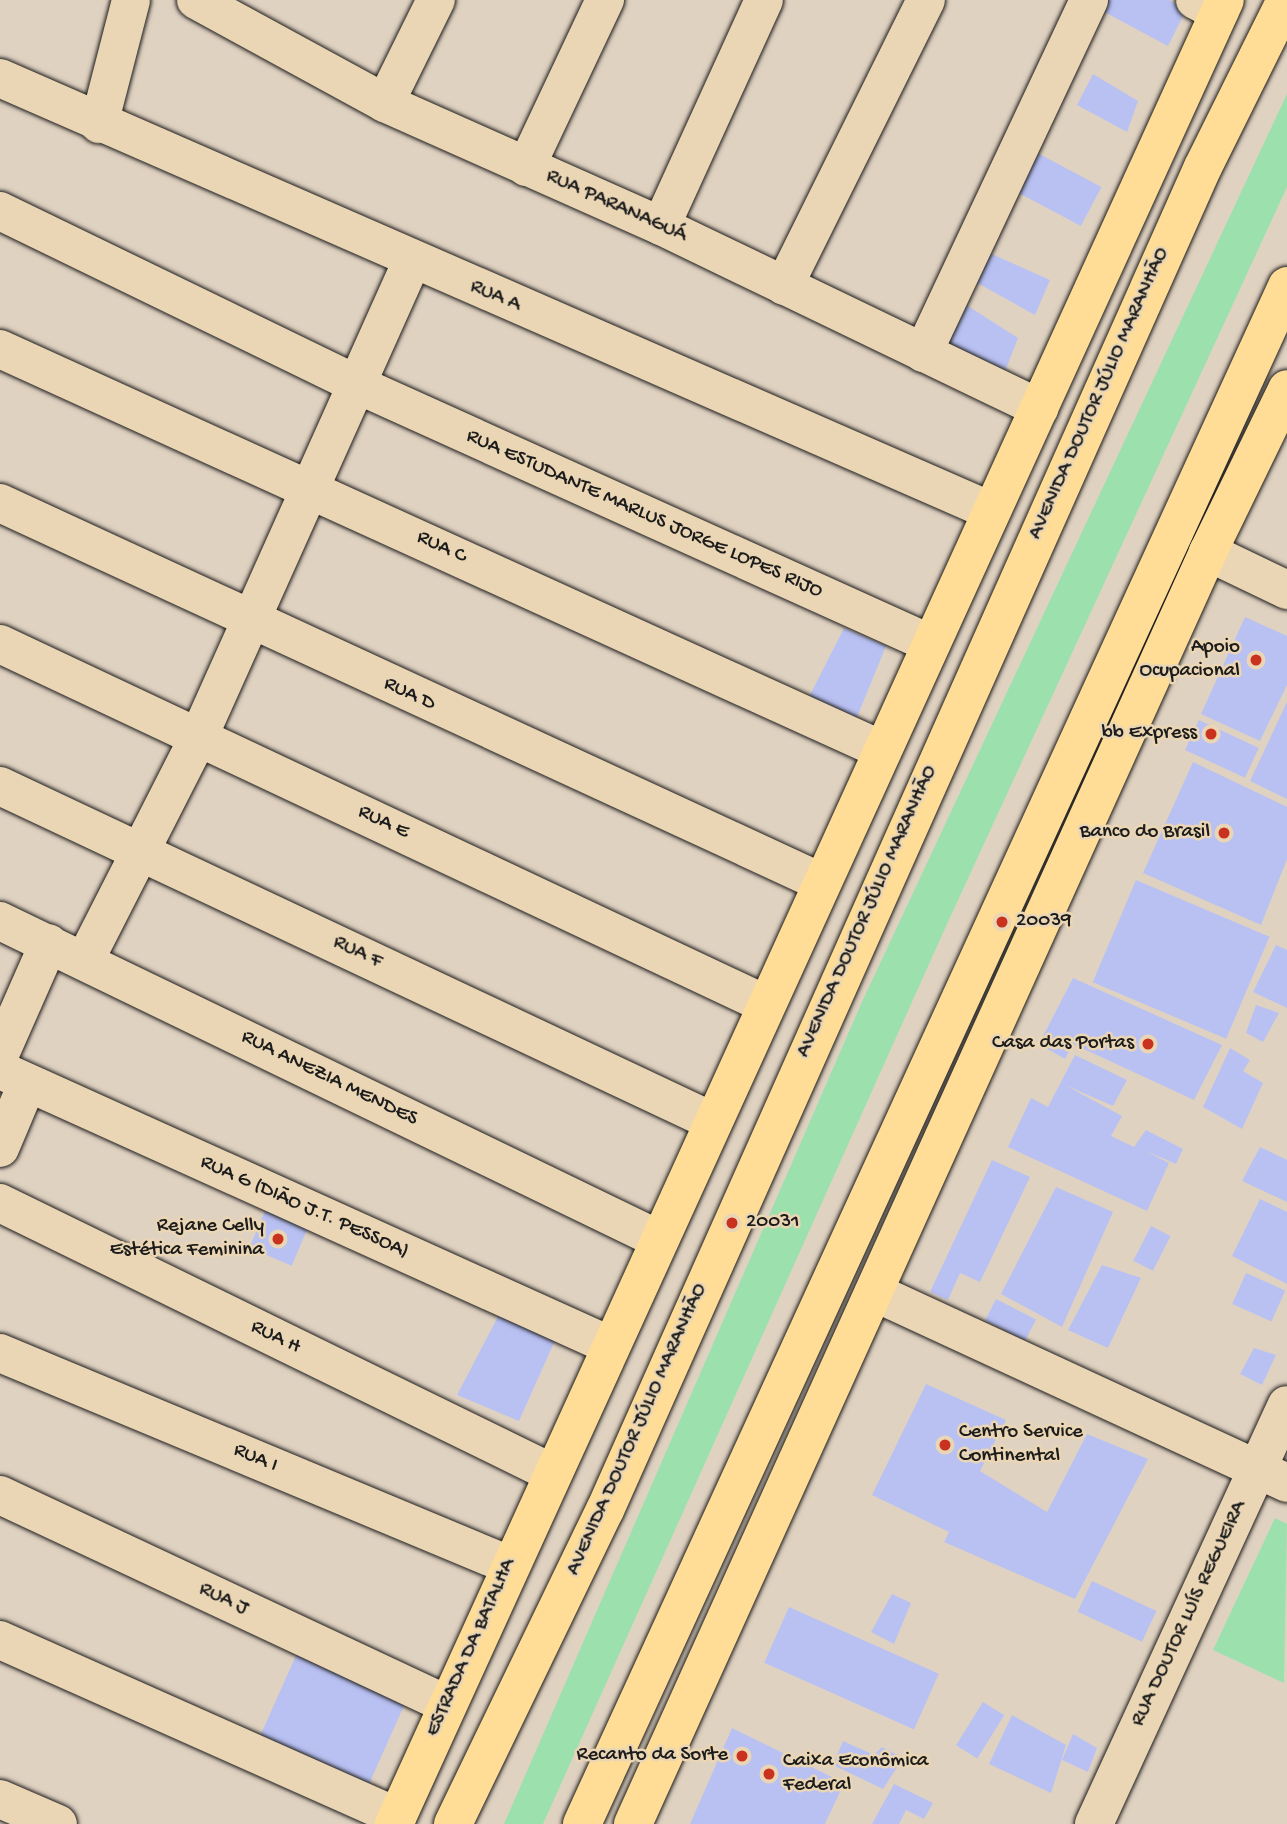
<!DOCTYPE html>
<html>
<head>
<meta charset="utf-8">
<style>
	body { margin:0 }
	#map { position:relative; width:1287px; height:1824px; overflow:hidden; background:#e0d2c1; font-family:"Gochi Hand",sans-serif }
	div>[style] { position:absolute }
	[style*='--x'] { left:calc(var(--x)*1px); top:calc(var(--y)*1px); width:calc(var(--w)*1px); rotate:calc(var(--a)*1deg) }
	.green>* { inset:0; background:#9ce1ad }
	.building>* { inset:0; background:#b9c1f3; transform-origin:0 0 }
	.roads { filter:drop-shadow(0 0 2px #1c1c1c) drop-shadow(0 0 2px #1c1c1c) }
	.minor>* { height:38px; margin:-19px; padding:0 19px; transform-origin:19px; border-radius:19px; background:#ead6b4 }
	.major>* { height:38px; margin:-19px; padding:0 19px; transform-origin:19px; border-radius:19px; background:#ffdd96 }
	.highway>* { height:38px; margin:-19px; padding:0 19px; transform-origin:19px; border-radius:19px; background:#ffdd96 }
	.dots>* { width:19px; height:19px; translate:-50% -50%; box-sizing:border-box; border:4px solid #ead6b4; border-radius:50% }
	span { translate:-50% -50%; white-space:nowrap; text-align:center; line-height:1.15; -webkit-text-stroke:5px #ead6b4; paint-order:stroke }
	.street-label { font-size:21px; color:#1c1c1c }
	.poi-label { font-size:21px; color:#1c1c1c }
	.right { translate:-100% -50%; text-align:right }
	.left { translate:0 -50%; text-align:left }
</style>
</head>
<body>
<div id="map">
	<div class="green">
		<div style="clip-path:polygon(1287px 94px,1287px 187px,947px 924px,543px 1824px,504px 1824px,861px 1004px)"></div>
		<div style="clip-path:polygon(1275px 1518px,1287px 1524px,1284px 1683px,1213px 1650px)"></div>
	</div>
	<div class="building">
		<div style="clip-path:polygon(1099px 0,1169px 0,1186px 10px,1168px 46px,1095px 7px)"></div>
		<div style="clip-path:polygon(1093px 74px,1138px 101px,1127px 132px,1077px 105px)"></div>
		<div style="left:1030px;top:149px;width:81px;height:44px;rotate:28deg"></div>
		<div style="clip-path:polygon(983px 250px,1050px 280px,1035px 315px,970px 279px)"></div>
		<div style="clip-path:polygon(957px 299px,1018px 338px,1004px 374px,938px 342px)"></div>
		<div style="clip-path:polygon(1245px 617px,1287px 636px,1287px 685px,1260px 741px,1201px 714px)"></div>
		<div style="clip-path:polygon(844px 628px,886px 646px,853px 727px,805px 705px)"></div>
		<div style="clip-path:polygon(1287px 702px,1287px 799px,1250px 781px)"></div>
		<div style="left:1199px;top:720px;width:66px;height:33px;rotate:25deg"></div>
		<div style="clip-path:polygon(1193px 762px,1287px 807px,1287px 859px,1261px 925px,1143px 873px)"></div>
		<div style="left:1136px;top:880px;width:145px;height:111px;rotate:23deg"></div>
		<div style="clip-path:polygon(1276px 945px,1287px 950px,1287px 1008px,1253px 992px)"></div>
		<div style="clip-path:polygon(1073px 978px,1222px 1045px,1194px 1100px,1073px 1044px,1065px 1059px,1039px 1044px)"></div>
		<div style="clip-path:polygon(1256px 1005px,1279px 1013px,1263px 1042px,1246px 1033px)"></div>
		<div style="clip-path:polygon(1230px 1048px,1250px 1060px,1243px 1071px,1263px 1083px,1242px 1129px,1203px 1107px)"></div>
		<div style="clip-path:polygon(1075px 1055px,1127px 1080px,1113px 1106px,1065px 1085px,1122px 1116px,1111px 1136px,1134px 1147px,1146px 1130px,1183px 1149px,1176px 1164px,1146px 1151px,1169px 1163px,1147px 1211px,1008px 1147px,1031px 1098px,1048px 1107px)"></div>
		<div style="clip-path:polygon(1260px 1147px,1287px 1160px,1287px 1202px,1242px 1181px)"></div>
		<div style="clip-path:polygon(992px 1160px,1030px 1177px,980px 1282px,960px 1273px,948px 1300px,930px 1292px)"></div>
		<div style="clip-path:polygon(1056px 1187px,1113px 1212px,1062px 1327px,1001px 1294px)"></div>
		<div style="clip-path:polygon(1260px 1199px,1287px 1212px,1287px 1284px,1232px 1256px)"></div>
		<div style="left:265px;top:1211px;width:46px;height:40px;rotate:23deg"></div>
		<div style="left:1151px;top:1226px;width:22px;height:39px;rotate:27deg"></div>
		<div style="clip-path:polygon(1102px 1265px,1141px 1278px,1108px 1348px,1068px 1330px)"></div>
		<div style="left:1246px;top:1273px;width:43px;height:34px;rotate:24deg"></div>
		<div style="left:996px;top:1299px;width:45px;height:24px;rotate:27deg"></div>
		<div style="clip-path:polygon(503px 1307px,557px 1336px,519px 1421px,457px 1395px)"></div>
		<div style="clip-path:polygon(1254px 1348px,1276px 1355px,1262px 1385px,1240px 1374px)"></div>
		<div style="clip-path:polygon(926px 1384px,1006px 1420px,980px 1471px,1047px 1512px,1087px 1434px,1148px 1459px,1075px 1599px,944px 1542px,949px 1532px,872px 1495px)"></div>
		<div style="left:1092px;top:1581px;width:71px;height:34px;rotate:25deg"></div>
		<div style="clip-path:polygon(892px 1594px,911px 1603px,894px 1644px,871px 1632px)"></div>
		<div style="left:789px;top:1607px;width:164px;height:61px;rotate:24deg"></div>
		<div style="left:298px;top:1651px;width:119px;height:94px;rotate:24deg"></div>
		<div style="left:983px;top:1702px;width:25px;height:51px;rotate:32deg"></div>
		<div style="clip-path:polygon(1012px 1715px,1066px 1745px,1051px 1793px,989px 1764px)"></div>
		<div style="clip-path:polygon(732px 1728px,844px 1783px,825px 1824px,690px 1824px)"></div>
		<div style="clip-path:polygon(1073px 1734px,1097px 1748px,1088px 1772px,1062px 1760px)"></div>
		<div style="clip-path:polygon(843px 1741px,874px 1755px,882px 1747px,903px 1758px,883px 1789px,833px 1765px)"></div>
		<div style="clip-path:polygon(894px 1784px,933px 1803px,924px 1819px,906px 1810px,899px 1824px,872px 1824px)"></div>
	</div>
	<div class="roads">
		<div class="minor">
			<div style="--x:196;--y:0;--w:215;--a:28.6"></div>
			<div style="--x:385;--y:103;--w:302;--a:24"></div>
			<div style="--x:661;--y:226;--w:420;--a:25.7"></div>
			<div style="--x:1195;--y:0;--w:27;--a:27"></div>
			<div style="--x:0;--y:78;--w:1081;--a:23.6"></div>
			<div style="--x:385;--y:103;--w:115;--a:-63.7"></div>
			<div style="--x:99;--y:124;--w:128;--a:-75.5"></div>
			<div style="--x:526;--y:167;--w:185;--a:-64.7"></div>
			<div style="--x:0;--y:211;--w:398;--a:25.9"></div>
			<div style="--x:358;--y:385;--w:629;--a:24.32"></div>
			<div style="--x:661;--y:226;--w:248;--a:-65.5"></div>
			<div style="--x:784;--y:286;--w:319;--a:-63.6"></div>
			<div style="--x:0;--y:349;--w:969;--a:24.45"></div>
			<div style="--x:923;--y:353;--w:390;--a:-64.8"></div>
			<div style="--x:0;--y:503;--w:904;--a:24.78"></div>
			<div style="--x:1208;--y:552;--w:88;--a:25.7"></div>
			<div style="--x:0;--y:644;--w:845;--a:25.2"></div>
			<div style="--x:0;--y:786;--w:787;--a:25.2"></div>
			<div style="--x:0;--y:921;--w:731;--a:25.79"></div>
			<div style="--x:85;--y:960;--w:251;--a:-63"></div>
			<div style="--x:199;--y:736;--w:521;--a:-65.85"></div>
			<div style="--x:0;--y:1054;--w:121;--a:-66.2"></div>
			<div style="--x:0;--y:1070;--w:668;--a:24.3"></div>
			<div style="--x:0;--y:1148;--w:69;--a:-67.1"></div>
			<div style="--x:0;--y:1203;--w:612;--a:26.06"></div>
			<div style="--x:876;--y:1293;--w:453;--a:24.8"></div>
			<div style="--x:0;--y:1353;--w:551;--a:22.61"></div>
			<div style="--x:0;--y:1495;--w:493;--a:25.1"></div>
			<div style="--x:0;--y:1640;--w:435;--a:24"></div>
			<div style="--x:0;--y:1799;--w:63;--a:23.3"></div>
			<div style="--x:1094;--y:1824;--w:461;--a:-65.3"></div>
		</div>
		<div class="major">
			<div style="--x:394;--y:1824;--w:2004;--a:-65.51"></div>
			<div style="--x:633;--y:1824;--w:1396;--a:-65.67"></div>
			<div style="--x:1208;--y:552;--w:181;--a:-64.1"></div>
		</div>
		<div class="highway">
			<div style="--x:453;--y:1824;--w:349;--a:-64.2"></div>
			<div style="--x:605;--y:1510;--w:1470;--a:-66"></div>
			<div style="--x:1203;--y:167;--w:186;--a:-63.6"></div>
			<div style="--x:582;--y:1824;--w:1692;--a:-65.37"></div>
		</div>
	</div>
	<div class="dots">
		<div style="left:1256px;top:660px;background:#c8321e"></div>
		<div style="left:1211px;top:734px;background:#c8321e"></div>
		<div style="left:1224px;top:833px;background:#c8321e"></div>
		<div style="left:1002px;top:922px;background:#c8321e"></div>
		<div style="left:1148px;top:1044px;background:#c8321e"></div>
		<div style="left:732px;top:1223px;background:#c8321e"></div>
		<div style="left:278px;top:1239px;background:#c8321e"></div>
		<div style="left:945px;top:1445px;background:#c8321e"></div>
		<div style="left:742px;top:1756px;background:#c8321e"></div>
		<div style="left:769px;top:1774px;background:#c8321e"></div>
	</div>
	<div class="street-label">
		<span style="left:616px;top:207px;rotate:24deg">RUA PARANAGUÁ</span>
		<span style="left:495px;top:297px;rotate:23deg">RUA A</span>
		<span style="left:1100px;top:394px;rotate:-66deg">AVENIDA DOUTOR JÚLIO MARANHÃO</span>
		<span style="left:644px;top:515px;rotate:24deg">RUA ESTUDANTE MARLUS JORGE LOPES RIJO</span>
		<span style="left:441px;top:548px;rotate:25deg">RUA C</span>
		<span style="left:409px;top:695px;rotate:25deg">RUA D</span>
		<span style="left:383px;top:823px;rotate:25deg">RUA E</span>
		<span style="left:868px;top:912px;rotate:-66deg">AVENIDA DOUTOR JÚLIO MARANHÃO</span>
		<span style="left:357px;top:953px;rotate:25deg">RUA F</span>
		<span style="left:329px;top:1079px;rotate:26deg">RUA ANEZIA MENDES</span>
		<span style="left:304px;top:1208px;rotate:24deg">RUA G (DIÃO J.T. PESSOA)</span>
		<span style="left:275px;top:1338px;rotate:26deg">RUA H</span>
		<span style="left:638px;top:1430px;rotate:-66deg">AVENIDA DOUTOR JÚLIO MARANHÃO</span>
		<span style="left:255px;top:1459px;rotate:23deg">RUA I</span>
		<span style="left:223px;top:1600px;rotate:25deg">RUA J</span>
		<span style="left:1190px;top:1614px;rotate:-65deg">RUA DOUTOR LUÍS REGUEIRA</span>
		<span style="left:472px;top:1648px;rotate:-66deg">ESTRADA DA BATALHA</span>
	</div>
	<div class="poi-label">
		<span class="right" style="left:1240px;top:660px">Apoio<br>Ocupacional</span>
		<span class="right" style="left:1197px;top:734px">bb Express</span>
		<span class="right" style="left:1210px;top:833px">Banco do Brasil</span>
		<span class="left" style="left:1016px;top:922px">20039</span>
		<span class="right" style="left:1134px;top:1044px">Casa das Portas</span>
		<span class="left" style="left:746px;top:1223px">20031</span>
		<span class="right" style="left:264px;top:1239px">Rejane Celly<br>Estética Feminina</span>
		<span class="left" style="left:959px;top:1445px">Centro Service<br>Continental</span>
		<span class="right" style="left:728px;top:1756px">Recanto da Sorte</span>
		<span class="left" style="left:783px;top:1774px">Caixa Econômica<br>Federal</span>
	</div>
</div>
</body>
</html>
